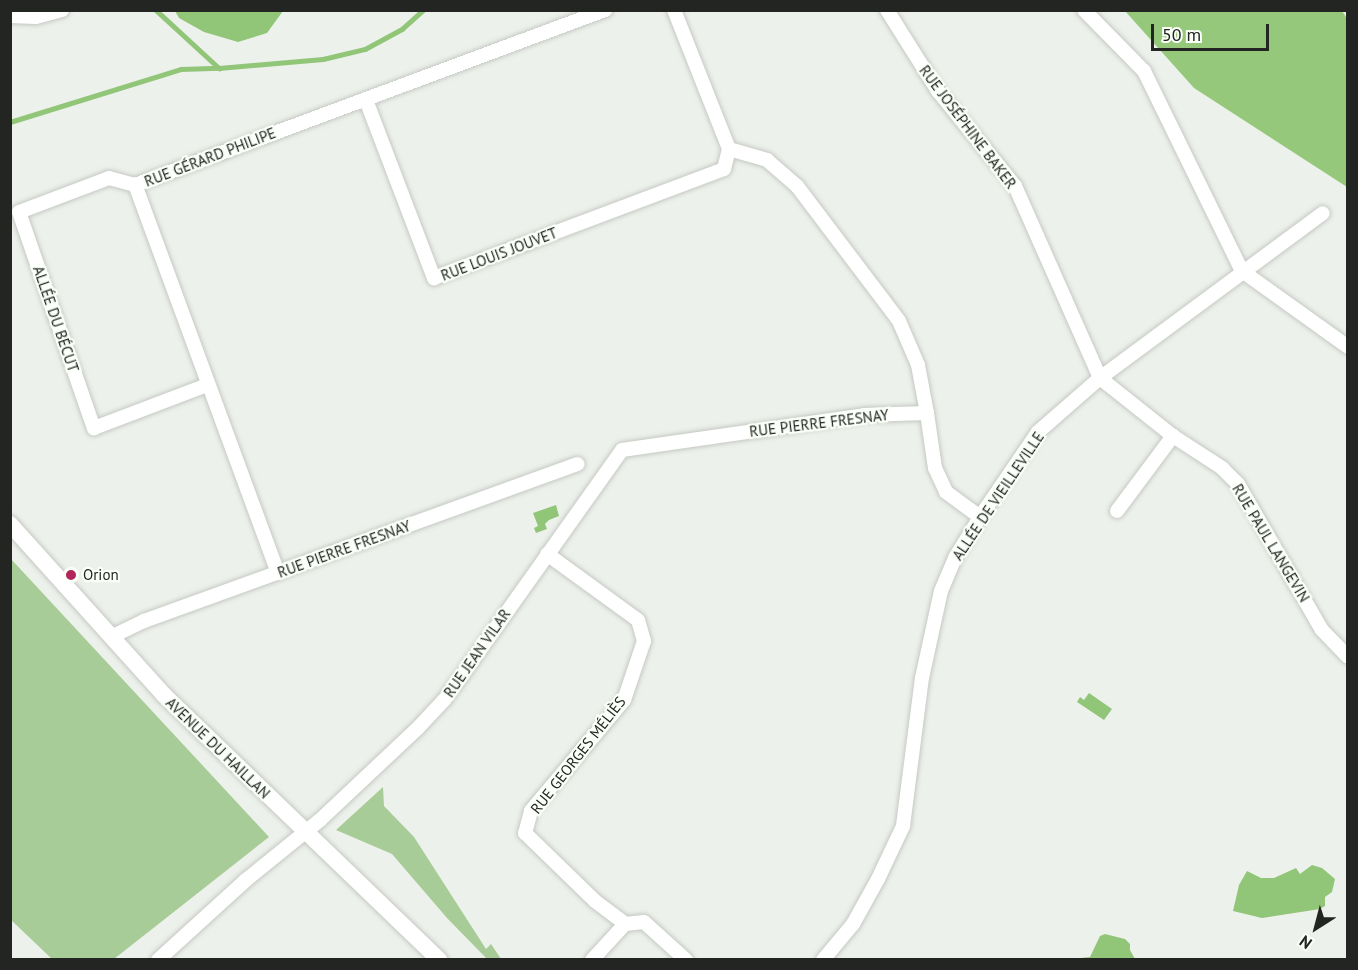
<!DOCTYPE html>
<html>
<head>
<meta charset="utf-8">
<style>
	body { margin:0 }
	#map { position:relative; width:1358px; height:970px; overflow:hidden; background:#edf1eb; font-family:"PT Sans",sans-serif }
	div>[style] { position:absolute }
	[style*='--x'] { left:calc(var(--x)*1px); top:calc(var(--y)*1px); width:calc(var(--w)*1px); rotate:calc(var(--a)*1deg) }
	.green>* { inset:0; background:#a8cc97 }
	.forest>* { inset:0; background:#95c87b }
	.water>* { inset:0; background:#91c578 }
	.stream>* { height:4.5px; margin:-2.25px; padding:0 2.25px; transform-origin:2.25px; border-radius:2.25px; background:#91c578 }
	.roads { filter:drop-shadow(0 0 2px #c5c9c3) drop-shadow(0 0 2px #c5c9c3) }
	.minor>* { height:14px; margin:-7px; padding:0 7px; transform-origin:7px; border-radius:7px; background:#fff }
	.tertiary>* { height:16px; margin:-8px; padding:0 8px; transform-origin:8px; border-radius:8px; background:#fff }
	.dots>* { width:16px; height:16px; translate:-50% -50%; box-sizing:border-box; border:3px solid #fafff8; border-radius:50% }
	span { translate:-50% -50%; white-space:nowrap; text-align:center; line-height:1.15; -webkit-text-stroke:4.5px #fafff8; paint-order:stroke }
	.street-label { font-size:15px; color:#232522 }
	.poi-label { font-size:15px; color:#232522 }
	.left { translate:0 -50%; text-align:left }
	.frame { position:absolute; inset:0; border:12px solid #232522; pointer-events:none }
	.north { position:absolute; left:1286px; top:898px; width:60px; height:60px; -webkit-text-stroke:4px #fafff8; paint-order:stroke; rotate:216deg; font-size:16px; font-weight:700; line-height:24px; text-align:center; color:#232522 }
	.north::after { content:''; display:block; margin:auto; width:21px; height:27px; background:#232522; clip-path:polygon(50% 0,100% 100%,50% 72%,0 100%) }
	.scale { position:absolute; left:1151px; top:24px; width:118px; height:27px; box-sizing:border-box; border:3px solid #232522; border-top:0; padding-left:8px; font-size:18px; line-height:21px; white-space:nowrap; color:#232522; -webkit-text-stroke:4px #fafff8; paint-order:stroke }
</style>
</head>
<body>
<div id="map">
	<div class="green">
		<div style="clip-path:polygon(11px 559px,269px 837px,114px 959px,52px 959px,11px 920px)"></div>
		<div style="clip-path:polygon(383px 787px,384px 806px,414px 837px,486px 949px,491px 944px,501px 959px,487px 959px,447px 918px,392px 854px,336px 830px)"></div>
	</div>
	<div class="forest">
		<div style="clip-path:polygon(1125px 11px,1342px 11px,1348px 20px,1347px 187px,1194px 88px)"></div>
	</div>
	<div class="water">
		<div style="clip-path:polygon(175px 11px,283px 10px,283px 11px,267px 33px,238px 42px,204px 32px,179px 18px)"></div>
		<div style="clip-path:polygon(556px 505px,559px 516px,549px 520px,545px 524px,547px 529px,536px 533px,534px 528px,538px 526px,533px 513px)"></div>
		<div style="clip-path:polygon(1089px 693px,1112px 709px,1104px 720px,1077px 702px,1080px 697px,1084px 700px)"></div>
		<div style="clip-path:polygon(1312px 865px,1322px 868px,1335px 879px,1332px 892px,1325px 897px,1325px 906px,1320px 909px,1262px 918px,1233px 911px,1239px 885px,1247px 871px,1261px 878px,1274px 878px,1296px 868px,1300px 874px)"></div>
		<div style="clip-path:polygon(1105px 934px,1125px 939px,1130px 944px,1130px 950px,1135px 959px,1071px 959px,1090px 957px,1100px 936px)"></div>
	</div>
	<div class="stream">
		<div style="--x:156;--y:10;--w:86;--a:42.6"></div>
		<div style="--x:219;--y:68;--w:104;--a:-4.9"></div>
		<div style="--x:323;--y:59;--w:43;--a:-13.4"></div>
		<div style="--x:365;--y:49;--w:42;--a:-28.4"></div>
		<div style="--x:402;--y:29;--w:28;--a:-42"></div>
		<div style="--x:10;--y:122;--w:179;--a:-17.2"></div>
		<div style="--x:181;--y:69;--w:38;--a:-2"></div>
	</div>
	<div class="roads">
		<div class="minor">
			<div style="--x:674;--y:10;--w:149;--a:68.4"></div>
			<div style="--x:887;--y:10;--w:96;--a:57.8"></div>
			<div style="--x:938;--y:91;--w:122;--a:51"></div>
			<div style="--x:1015;--y:186;--w:210;--a:66.1"></div>
			<div style="--x:1100;--y:378;--w:93;--a:38.5"></div>
			<div style="--x:1173;--y:436;--w:59;--a:33.1"></div>
			<div style="--x:1222;--y:468;--w:23;--a:45"></div>
			<div style="--x:1238;--y:484;--w:168;--a:60.1"></div>
			<div style="--x:1322;--y:630;--w:37;--a:46"></div>
			<div style="--x:1084;--y:10;--w:86;--a:45.5"></div>
			<div style="--x:1144;--y:71;--w:223;--a:63.9"></div>
			<div style="--x:1242;--y:271;--w:130;--a:35.6"></div>
			<div style="--x:10;--y:16;--w:26;--a:2"></div>
			<div style="--x:36;--y:17;--w:27;--a:-15"></div>
			<div style="--x:366;--y:100;--w:191;--a:69.1"></div>
			<div style="--x:434;--y:278;--w:310;--a:-20.6"></div>
			<div style="--x:724;--y:169;--w:21;--a:-76"></div>
			<div style="--x:729;--y:149;--w:40;--a:16"></div>
			<div style="--x:767;--y:160;--w:40;--a:41"></div>
			<div style="--x:797;--y:186;--w:169;--a:52.9"></div>
			<div style="--x:899;--y:321;--w:48;--a:66.6"></div>
			<div style="--x:918;--y:365;--w:49;--a:79.4"></div>
			<div style="--x:135;--y:185;--w:27;--a:-165"></div>
			<div style="--x:109;--y:178;--w:96;--a:159.3"></div>
			<div style="--x:19;--y:212;--w:229;--a:70.9"></div>
			<div style="--x:94;--y:428;--w:121;--a:-20.8"></div>
			<div style="--x:1117;--y:511;--w:94;--a:-53.3"></div>
			<div style="--x:547;--y:554;--w:112;--a:36"></div>
			<div style="--x:638;--y:620;--w:22;--a:74"></div>
			<div style="--x:644;--y:641;--w:62;--a:108.7"></div>
			<div style="--x:624;--y:700;--w:145;--a:130"></div>
			<div style="--x:531;--y:811;--w:23;--a:105"></div>
			<div style="--x:525;--y:833;--w:98;--a:44.2"></div>
			<div style="--x:595;--y:901;--w:38;--a:37"></div>
			<div style="--x:278;--y:573;--w:414;--a:-110.2"></div>
			<div style="--x:135;--y:185;--w:502;--a:-20.42"></div>
			<div style="--x:111;--y:637;--w:37;--a:-26"></div>
			<div style="--x:144;--y:621;--w:461;--a:-19.9"></div>
			<div style="--x:158;--y:960;--w:119;--a:-42.3"></div>
			<div style="--x:246;--y:880;--w:95;--a:-39"></div>
			<div style="--x:320;--y:820;--w:133;--a:-43.2"></div>
			<div style="--x:417;--y:729;--w:41;--a:-47"></div>
			<div style="--x:445;--y:699;--w:305;--a:-54.6"></div>
			<div style="--x:622;--y:450;--w:245;--a:-8.2"></div>
			<div style="--x:864;--y:415;--w:63;--a:-1.8"></div>
			<div style="--x:927;--y:413;--w:56;--a:81.7"></div>
			<div style="--x:935;--y:468;--w:26;--a:65"></div>
			<div style="--x:946;--y:492;--w:42;--a:36.3"></div>
			<div style="--x:592;--y:960;--w:49;--a:-47.5"></div>
			<div style="--x:625;--y:924;--w:19;--a:-6"></div>
			<div style="--x:644;--y:922;--w:57;--a:42.1"></div>
			<div style="--x:823;--y:960;--w:47;--a:-50.2"></div>
			<div style="--x:853;--y:924;--w:51;--a:-60.9"></div>
			<div style="--x:878;--y:879;--w:59;--a:-64.7"></div>
			<div style="--x:903;--y:826;--w:149;--a:-82.7"></div>
			<div style="--x:922;--y:678;--w:89;--a:-77.7"></div>
			<div style="--x:941;--y:591;--w:36;--a:-67"></div>
			<div style="--x:955;--y:558;--w:48;--a:-58.6"></div>
			<div style="--x:980;--y:517;--w:103;--a:-55.7"></div>
			<div style="--x:1038;--y:432;--w:82;--a:-41.1"></div>
			<div style="--x:1100;--y:378;--w:277;--a:-36.5"></div>
		</div>
		<div class="tertiary">
			<div style="--x:10;--y:524;--w:230;--a:48"></div>
			<div style="--x:164;--y:695;--w:382;--a:43.9"></div>
		</div>
	</div>
	<div class="dots">
		<div style="left:71px;top:575px;background:#b32559"></div>
	</div>
	<div class="street-label">
		<span style="left:968px;top:127px;rotate:53deg">RUE JOSÉPHINE BAKER</span>
		<span style="left:210px;top:157px;rotate:-21deg">RUE GÉRARD PHILIPE</span>
		<span style="left:499px;top:254px;rotate:-21deg">RUE LOUIS JOUVET</span>
		<span style="left:56px;top:319px;rotate:71deg">ALLÉE DU BÉCUT</span>
		<span style="left:819px;top:423px;rotate:-7deg">RUE PIERRE FRESNAY</span>
		<span style="left:998px;top:496px;rotate:-56deg">ALLÉE DE VIEILLEVILLE</span>
		<span style="left:1271px;top:543px;rotate:59deg">RUE PAUL LANGEVIN</span>
		<span style="left:344px;top:549px;rotate:-20deg">RUE PIERRE FRESNAY</span>
		<span style="left:477px;top:653px;rotate:-55deg">RUE JEAN VILAR</span>
		<span style="left:218px;top:748px;rotate:44deg">AVENUE DU HAILLAN</span>
		<span style="left:578px;top:755px;rotate:-52deg">RUE GEORGES MÉLIÈS</span>
	</div>
	<div class="poi-label">
		<span class="left" style="left:83px;top:575px">Orion</span>
	</div>
	<div class="frame"></div>
	<div class="north">N</div>
	<div class="scale">50 m</div>
</div>
</body>
</html>
